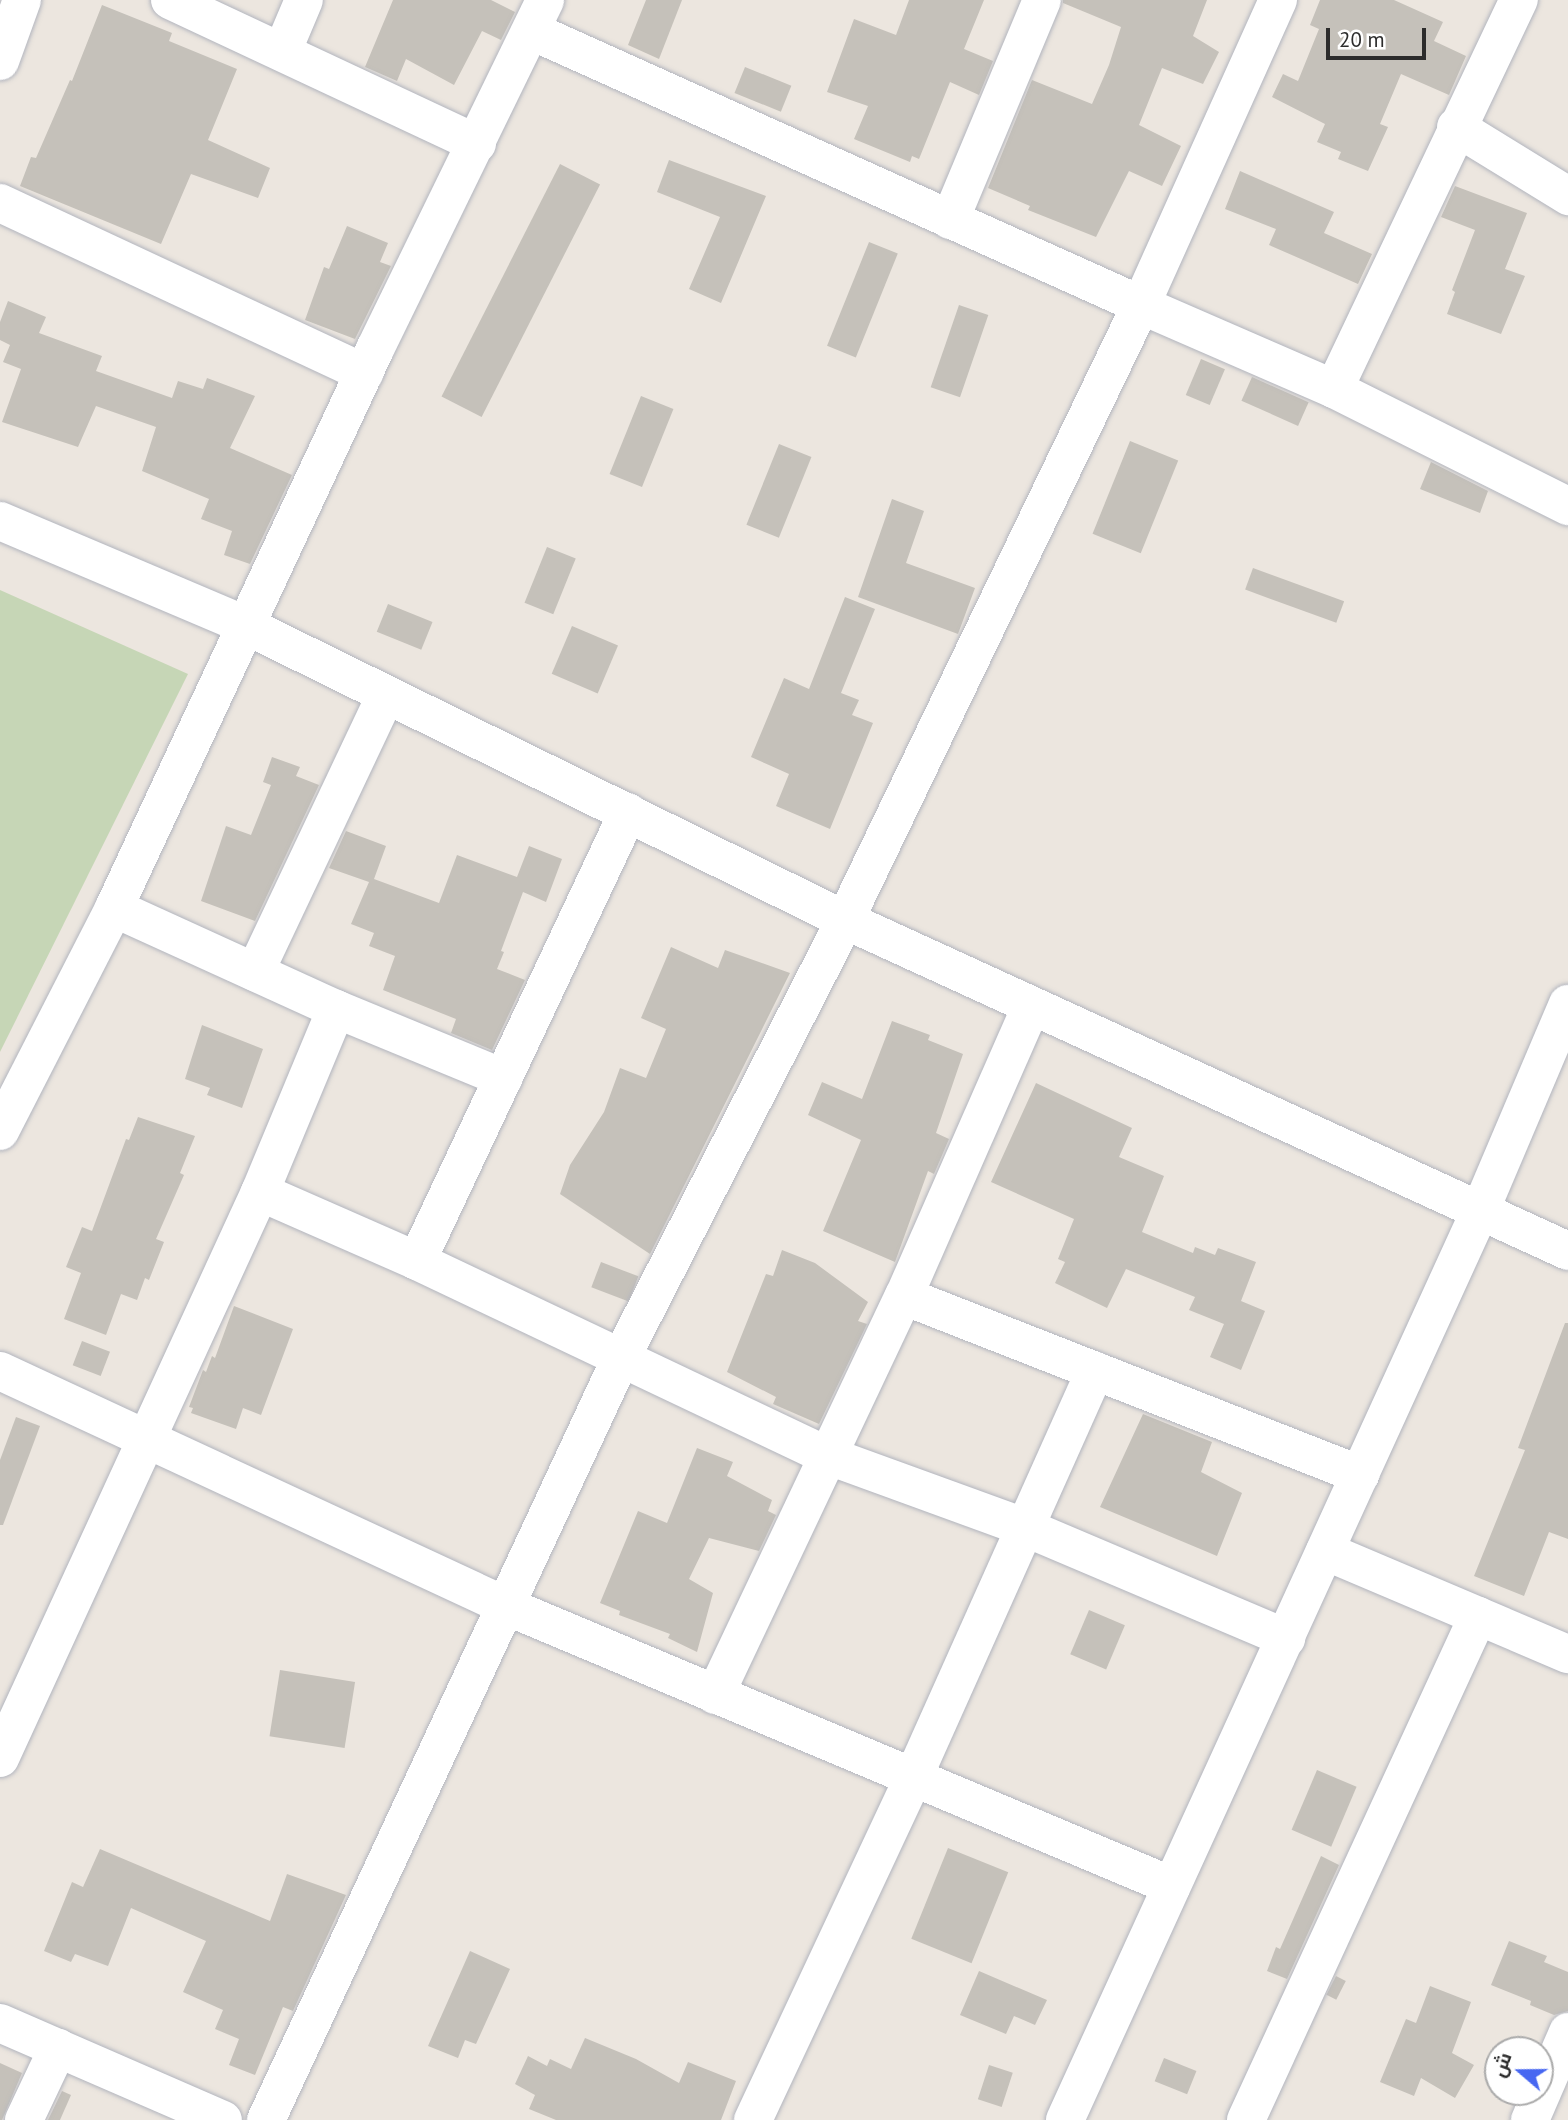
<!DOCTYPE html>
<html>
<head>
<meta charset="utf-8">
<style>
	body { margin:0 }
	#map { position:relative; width:1568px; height:2120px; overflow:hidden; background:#ece6df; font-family:"PT Sans",Cairo,sans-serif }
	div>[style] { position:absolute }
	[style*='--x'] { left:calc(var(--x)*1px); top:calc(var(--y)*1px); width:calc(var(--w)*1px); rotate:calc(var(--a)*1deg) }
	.cemetery>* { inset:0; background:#c6d6b6 }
	.building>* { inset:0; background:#c5c1ba; transform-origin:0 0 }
	.roads { filter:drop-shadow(0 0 2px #b2b5be) drop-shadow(0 0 2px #b2b5be) }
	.minor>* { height:38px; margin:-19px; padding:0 19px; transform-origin:19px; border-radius:19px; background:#fff }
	span { translate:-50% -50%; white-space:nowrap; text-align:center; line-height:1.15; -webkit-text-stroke:5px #fff; paint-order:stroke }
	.north { position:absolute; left:1484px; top:2036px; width:70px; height:70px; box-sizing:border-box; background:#fff; border:2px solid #ababab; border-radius:50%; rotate:290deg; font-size:19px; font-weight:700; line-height:28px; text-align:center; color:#2c2c2c }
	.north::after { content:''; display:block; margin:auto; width:24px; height:32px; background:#4767f1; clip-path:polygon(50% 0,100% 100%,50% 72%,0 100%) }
	.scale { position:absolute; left:1326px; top:28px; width:100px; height:32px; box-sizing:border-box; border:4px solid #2c2c2c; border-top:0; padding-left:9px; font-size:21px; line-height:24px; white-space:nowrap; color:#2c2c2c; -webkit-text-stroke:5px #fff; paint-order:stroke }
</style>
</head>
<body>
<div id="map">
	<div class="cemetery">
		<div style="clip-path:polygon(0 590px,188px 674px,0 1052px)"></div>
	</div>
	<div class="building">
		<div style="clip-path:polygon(393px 0,491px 0,515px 12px,501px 40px,482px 31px,454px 85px,406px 59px,397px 81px,365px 67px)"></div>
		<div style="clip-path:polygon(646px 0,682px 0,659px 59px,628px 45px)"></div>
		<div style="clip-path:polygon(909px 0,984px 0,964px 49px,993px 61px,979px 95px,950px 82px,919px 159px,912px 156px,910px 162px,854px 139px,868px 106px,827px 92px,854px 19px,896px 35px)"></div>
		<div style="clip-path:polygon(1063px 0,1207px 0,1193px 36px,1219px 52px,1203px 84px,1162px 68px,1139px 125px,1181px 146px,1162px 186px,1129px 171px,1096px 237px,1028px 210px,1030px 206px,988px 188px,1032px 80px,1092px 104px,1109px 65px,1121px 27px,1063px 3px)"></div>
		<div style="clip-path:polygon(1320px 0,1394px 0,1443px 22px,1434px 41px,1466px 56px,1449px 95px,1401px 74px,1380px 124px,1388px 127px,1368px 171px,1338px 159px,1341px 152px,1317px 142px,1325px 124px,1272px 97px,1283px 74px,1298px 81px,1319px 29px,1310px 25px)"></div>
		<div style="clip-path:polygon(102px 5px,172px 33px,169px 41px,237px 69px,208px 140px,270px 168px,258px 198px,191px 174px,161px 244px,20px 186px,31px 157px,36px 158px,70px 80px,72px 81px)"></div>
		<div style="left:745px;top:67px;width:50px;height:28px;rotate:22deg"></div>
		<div style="clip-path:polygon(669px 160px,766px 196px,721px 303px,689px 289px,720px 217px,657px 192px)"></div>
		<div style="left:560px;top:164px;width:45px;height:261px;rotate:27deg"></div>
		<div style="clip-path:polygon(1240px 171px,1334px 212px,1324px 233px,1372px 254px,1358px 284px,1269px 245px,1276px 229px,1225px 209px)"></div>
		<div style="clip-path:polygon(1455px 186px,1527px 213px,1505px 269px,1525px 276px,1501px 334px,1447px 314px,1455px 292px,1452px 290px,1475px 230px,1441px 217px)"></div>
		<div style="clip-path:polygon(347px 226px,388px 243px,380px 262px,391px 266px,355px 339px,305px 320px,324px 267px,329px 269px)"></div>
		<div style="left:869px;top:242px;width:31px;height:112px;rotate:22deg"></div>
		<div style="clip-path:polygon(8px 301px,46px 317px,39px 333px,102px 356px,96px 371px,172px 398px,178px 381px,203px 389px,207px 378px,255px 396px,230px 448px,292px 475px,250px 564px,224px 555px,232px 531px,201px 519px,209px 499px,142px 471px,156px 427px,96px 406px,78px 447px,2px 422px,21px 369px,3px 362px,10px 345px,0 340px,0 322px)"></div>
		<div style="left:959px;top:305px;width:31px;height:87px;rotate:19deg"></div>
		<div style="left:1201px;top:359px;width:26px;height:39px;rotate:23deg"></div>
		<div style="left:1252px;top:377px;width:62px;height:26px;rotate:24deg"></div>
		<div style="left:641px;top:396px;width:35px;height:84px;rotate:22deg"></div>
		<div style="left:1130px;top:441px;width:52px;height:100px;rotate:22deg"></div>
		<div style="left:779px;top:444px;width:35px;height:87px;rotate:22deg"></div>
		<div style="clip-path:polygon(1431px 462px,1488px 491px,1480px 513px,1420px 489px)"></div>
		<div style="clip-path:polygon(892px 499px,924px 511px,906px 563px,975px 588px,958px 634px,858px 597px)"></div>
		<div style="left:547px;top:547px;width:31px;height:60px;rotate:22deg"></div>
		<div style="left:1253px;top:568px;width:97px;height:23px;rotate:20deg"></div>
		<div style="clip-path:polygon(845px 597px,875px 609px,841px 693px,859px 700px,852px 715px,873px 723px,830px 829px,776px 806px,789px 774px,751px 757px,784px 678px,809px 689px)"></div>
		<div style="left:388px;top:604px;width:48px;height:30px;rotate:22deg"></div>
		<div style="left:572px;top:626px;width:50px;height:52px;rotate:23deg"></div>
		<div style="clip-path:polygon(272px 757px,300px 767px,296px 776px,319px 785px,255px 921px,201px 901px,226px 826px,251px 835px,271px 785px,263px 782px)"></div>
		<div style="clip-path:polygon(346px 831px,386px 846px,374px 879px,439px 903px,457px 855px,517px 877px,529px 846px,562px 859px,546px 902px,523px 892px,501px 951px,504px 952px,497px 969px,525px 980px,492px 1050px,451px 1033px,456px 1019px,383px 990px,395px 956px,369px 946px,374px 933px,351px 924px,369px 882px,329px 868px)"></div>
		<div style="clip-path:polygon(671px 947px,718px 968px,725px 950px,790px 973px,650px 1254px,560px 1194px,570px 1165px,604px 1112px,620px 1068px,646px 1078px,666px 1029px,641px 1018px)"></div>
		<div style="clip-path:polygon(892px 1021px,930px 1035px,928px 1040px,963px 1054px,936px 1133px,949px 1139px,934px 1174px,928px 1171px,895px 1262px,823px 1231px,861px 1140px,808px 1115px,822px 1082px,862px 1099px)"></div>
		<div style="clip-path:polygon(202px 1025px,263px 1049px,242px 1108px,207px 1095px,210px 1088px,185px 1079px)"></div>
		<div style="clip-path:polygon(1036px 1083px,1132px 1128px,1119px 1157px,1164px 1176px,1142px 1232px,1193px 1253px,1195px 1247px,1215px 1255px,1218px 1248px,1256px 1262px,1241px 1301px,1265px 1311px,1241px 1370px,1210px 1357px,1224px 1324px,1189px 1310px,1195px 1297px,1126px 1269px,1107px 1308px,1055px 1283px,1065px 1262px,1058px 1259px,1074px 1219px,991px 1182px)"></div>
		<div style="clip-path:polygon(138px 1117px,195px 1136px,180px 1173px,184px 1175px,156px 1239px,164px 1242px,149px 1280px,145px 1278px,137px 1300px,121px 1294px,106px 1335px,64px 1319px,81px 1273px,66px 1267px,82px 1227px,92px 1231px,126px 1139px,129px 1140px)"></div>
		<div style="clip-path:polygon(782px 1250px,815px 1263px,868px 1302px,858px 1321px,867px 1324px,819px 1424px,773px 1404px,776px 1397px,727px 1372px,766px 1274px,773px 1276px)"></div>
		<div style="left:601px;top:1262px;width:40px;height:27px;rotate:21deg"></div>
		<div style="clip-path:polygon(234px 1306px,293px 1329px,261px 1415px,243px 1408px,236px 1429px,191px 1413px,193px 1408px,189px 1407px,203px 1370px,206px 1372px,212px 1356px,215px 1358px)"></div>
		<div style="clip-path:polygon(1565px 1323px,1568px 1323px,1568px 1539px,1549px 1532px,1524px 1596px,1474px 1576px,1525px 1450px,1518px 1448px)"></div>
		<div style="left:82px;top:1341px;width:30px;height:26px;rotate:21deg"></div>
		<div style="clip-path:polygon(1143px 1414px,1212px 1442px,1201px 1472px,1242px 1493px,1217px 1556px,1100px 1507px)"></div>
		<div style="clip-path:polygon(16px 1417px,40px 1426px,3px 1525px,0 1525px,0 1460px)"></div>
		<div style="clip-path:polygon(697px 1448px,733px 1462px,727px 1476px,772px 1500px,768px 1511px,776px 1515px,759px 1551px,709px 1538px,689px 1579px,713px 1593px,697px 1652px,668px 1638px,670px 1634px,619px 1615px,620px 1611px,600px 1603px,638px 1511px,667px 1523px)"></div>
		<div style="left:1089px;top:1610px;width:39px;height:48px;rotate:23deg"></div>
		<div style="left:280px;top:1670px;width:76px;height:67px;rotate:9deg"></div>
		<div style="left:1317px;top:1770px;width:43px;height:65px;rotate:23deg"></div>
		<div style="left:948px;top:1848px;width:65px;height:98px;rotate:22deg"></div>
		<div style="clip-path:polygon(100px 1849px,270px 1921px,287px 1874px,346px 1895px,293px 2011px,283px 2007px,255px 2075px,229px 2065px,239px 2039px,215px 2029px,223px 2010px,183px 1992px,206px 1941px,131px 1908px,108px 1966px,75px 1954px,71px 1962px,44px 1951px,72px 1882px,83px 1887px)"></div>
		<div style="clip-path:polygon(1321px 1856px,1339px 1865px,1287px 1979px,1267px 1971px,1276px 1947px,1280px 1949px)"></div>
		<div style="clip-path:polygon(1509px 1941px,1547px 1956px,1544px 1962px,1568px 1972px,1568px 2011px,1554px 2015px,1530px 2005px,1531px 2001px,1491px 1985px)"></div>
		<div style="clip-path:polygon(470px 1951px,510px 1969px,476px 2044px,465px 2040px,458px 2058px,428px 2046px)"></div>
		<div style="clip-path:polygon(979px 1971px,1047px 2000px,1035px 2025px,1014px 2016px,1006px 2034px,960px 2015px)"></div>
		<div style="left:1336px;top:1976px;width:11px;height:21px;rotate:27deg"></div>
		<div style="clip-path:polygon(1430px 1986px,1471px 2002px,1452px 2053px,1474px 2065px,1455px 2098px,1421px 2078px,1414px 2096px,1380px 2082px,1406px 2019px,1416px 2023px)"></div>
		<div style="clip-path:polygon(585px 2038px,636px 2059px,679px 2083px,688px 2062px,736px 2081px,721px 2120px,556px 2120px,529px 2109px,535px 2095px,515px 2084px,528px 2056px,547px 2066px,550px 2059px,571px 2069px)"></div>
		<div style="left:1164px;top:2058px;width:35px;height:25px;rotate:22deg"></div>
		<div style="clip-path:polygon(0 2063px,22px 2073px,2px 2120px,0 2120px)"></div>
		<div style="left:989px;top:2065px;width:25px;height:36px;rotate:18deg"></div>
		<div style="clip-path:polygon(62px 2091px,71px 2095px,60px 2120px,48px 2120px)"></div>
	</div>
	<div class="roads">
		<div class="minor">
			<div style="--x:170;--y:0;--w:339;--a:25.1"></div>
			<div style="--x:1278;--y:0;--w:334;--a:114.2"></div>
			<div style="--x:1141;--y:305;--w:210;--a:23.5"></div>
			<div style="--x:1334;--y:389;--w:262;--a:26.6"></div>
			<div style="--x:282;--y:52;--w:56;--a:-67.1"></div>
			<div style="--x:0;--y:61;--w:65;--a:-70.2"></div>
			<div style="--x:1456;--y:127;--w:132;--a:31.6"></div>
			<div style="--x:0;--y:203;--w:402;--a:25"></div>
			<div style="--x:950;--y:220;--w:238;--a:-67.3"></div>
			<div style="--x:1334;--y:389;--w:431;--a:-64.6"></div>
			<div style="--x:0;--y:521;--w:266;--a:23"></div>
			<div style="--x:245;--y:625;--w:669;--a:26.18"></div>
			<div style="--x:845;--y:920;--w:795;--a:24.6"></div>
			<div style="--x:114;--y:908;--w:244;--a:24.5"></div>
			<div style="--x:336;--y:1009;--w:181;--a:22.4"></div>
			<div style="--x:255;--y:972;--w:306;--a:-64.7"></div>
			<div style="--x:0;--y:1131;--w:250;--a:-62.9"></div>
			<div style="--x:114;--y:908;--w:617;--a:-64.97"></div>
			<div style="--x:375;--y:349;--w:388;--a:-64"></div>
			<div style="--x:260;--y:1192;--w:171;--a:23.7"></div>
			<div style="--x:417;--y:1261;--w:453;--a:25.4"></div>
			<div style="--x:826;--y:1455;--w:211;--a:20"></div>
			<div style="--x:1024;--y:1527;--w:285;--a:23"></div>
			<div style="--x:417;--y:1261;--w:496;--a:-64.8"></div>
			<div style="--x:904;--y:1296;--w:490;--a:21.4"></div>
			<div style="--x:0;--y:1371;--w:558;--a:24.91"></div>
			<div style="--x:506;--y:1606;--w:722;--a:22.8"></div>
			<div style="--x:1325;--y:1551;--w:264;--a:23"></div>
			<div style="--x:715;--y:1695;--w:441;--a:-64.7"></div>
			<div style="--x:904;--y:1296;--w:317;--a:-66.3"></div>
			<div style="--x:0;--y:1758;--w:623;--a:-65.33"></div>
			<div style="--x:260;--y:1192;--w:198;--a:-67.4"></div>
			<div style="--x:0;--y:2023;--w:243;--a:23.5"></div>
			<div style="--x:24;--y:2120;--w:80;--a:-64.7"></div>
			<div style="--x:266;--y:2120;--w:841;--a:-65.02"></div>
			<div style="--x:621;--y:1358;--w:492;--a:-62.9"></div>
			<div style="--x:845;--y:920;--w:683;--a:-64.3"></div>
			<div style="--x:1141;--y:305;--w:668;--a:-155.78"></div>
			<div style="--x:753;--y:2120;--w:378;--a:-64.9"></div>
			<div style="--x:913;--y:1778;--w:446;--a:-65.9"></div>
			<div style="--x:1065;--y:2120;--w:999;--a:-65.46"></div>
			<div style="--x:1480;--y:1211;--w:225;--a:-67"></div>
			<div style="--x:1246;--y:2120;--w:555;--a:-65.28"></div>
			<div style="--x:1530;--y:2120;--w:96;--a:-66.6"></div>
		</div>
	</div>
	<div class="north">ش</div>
	<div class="scale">20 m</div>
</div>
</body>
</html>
